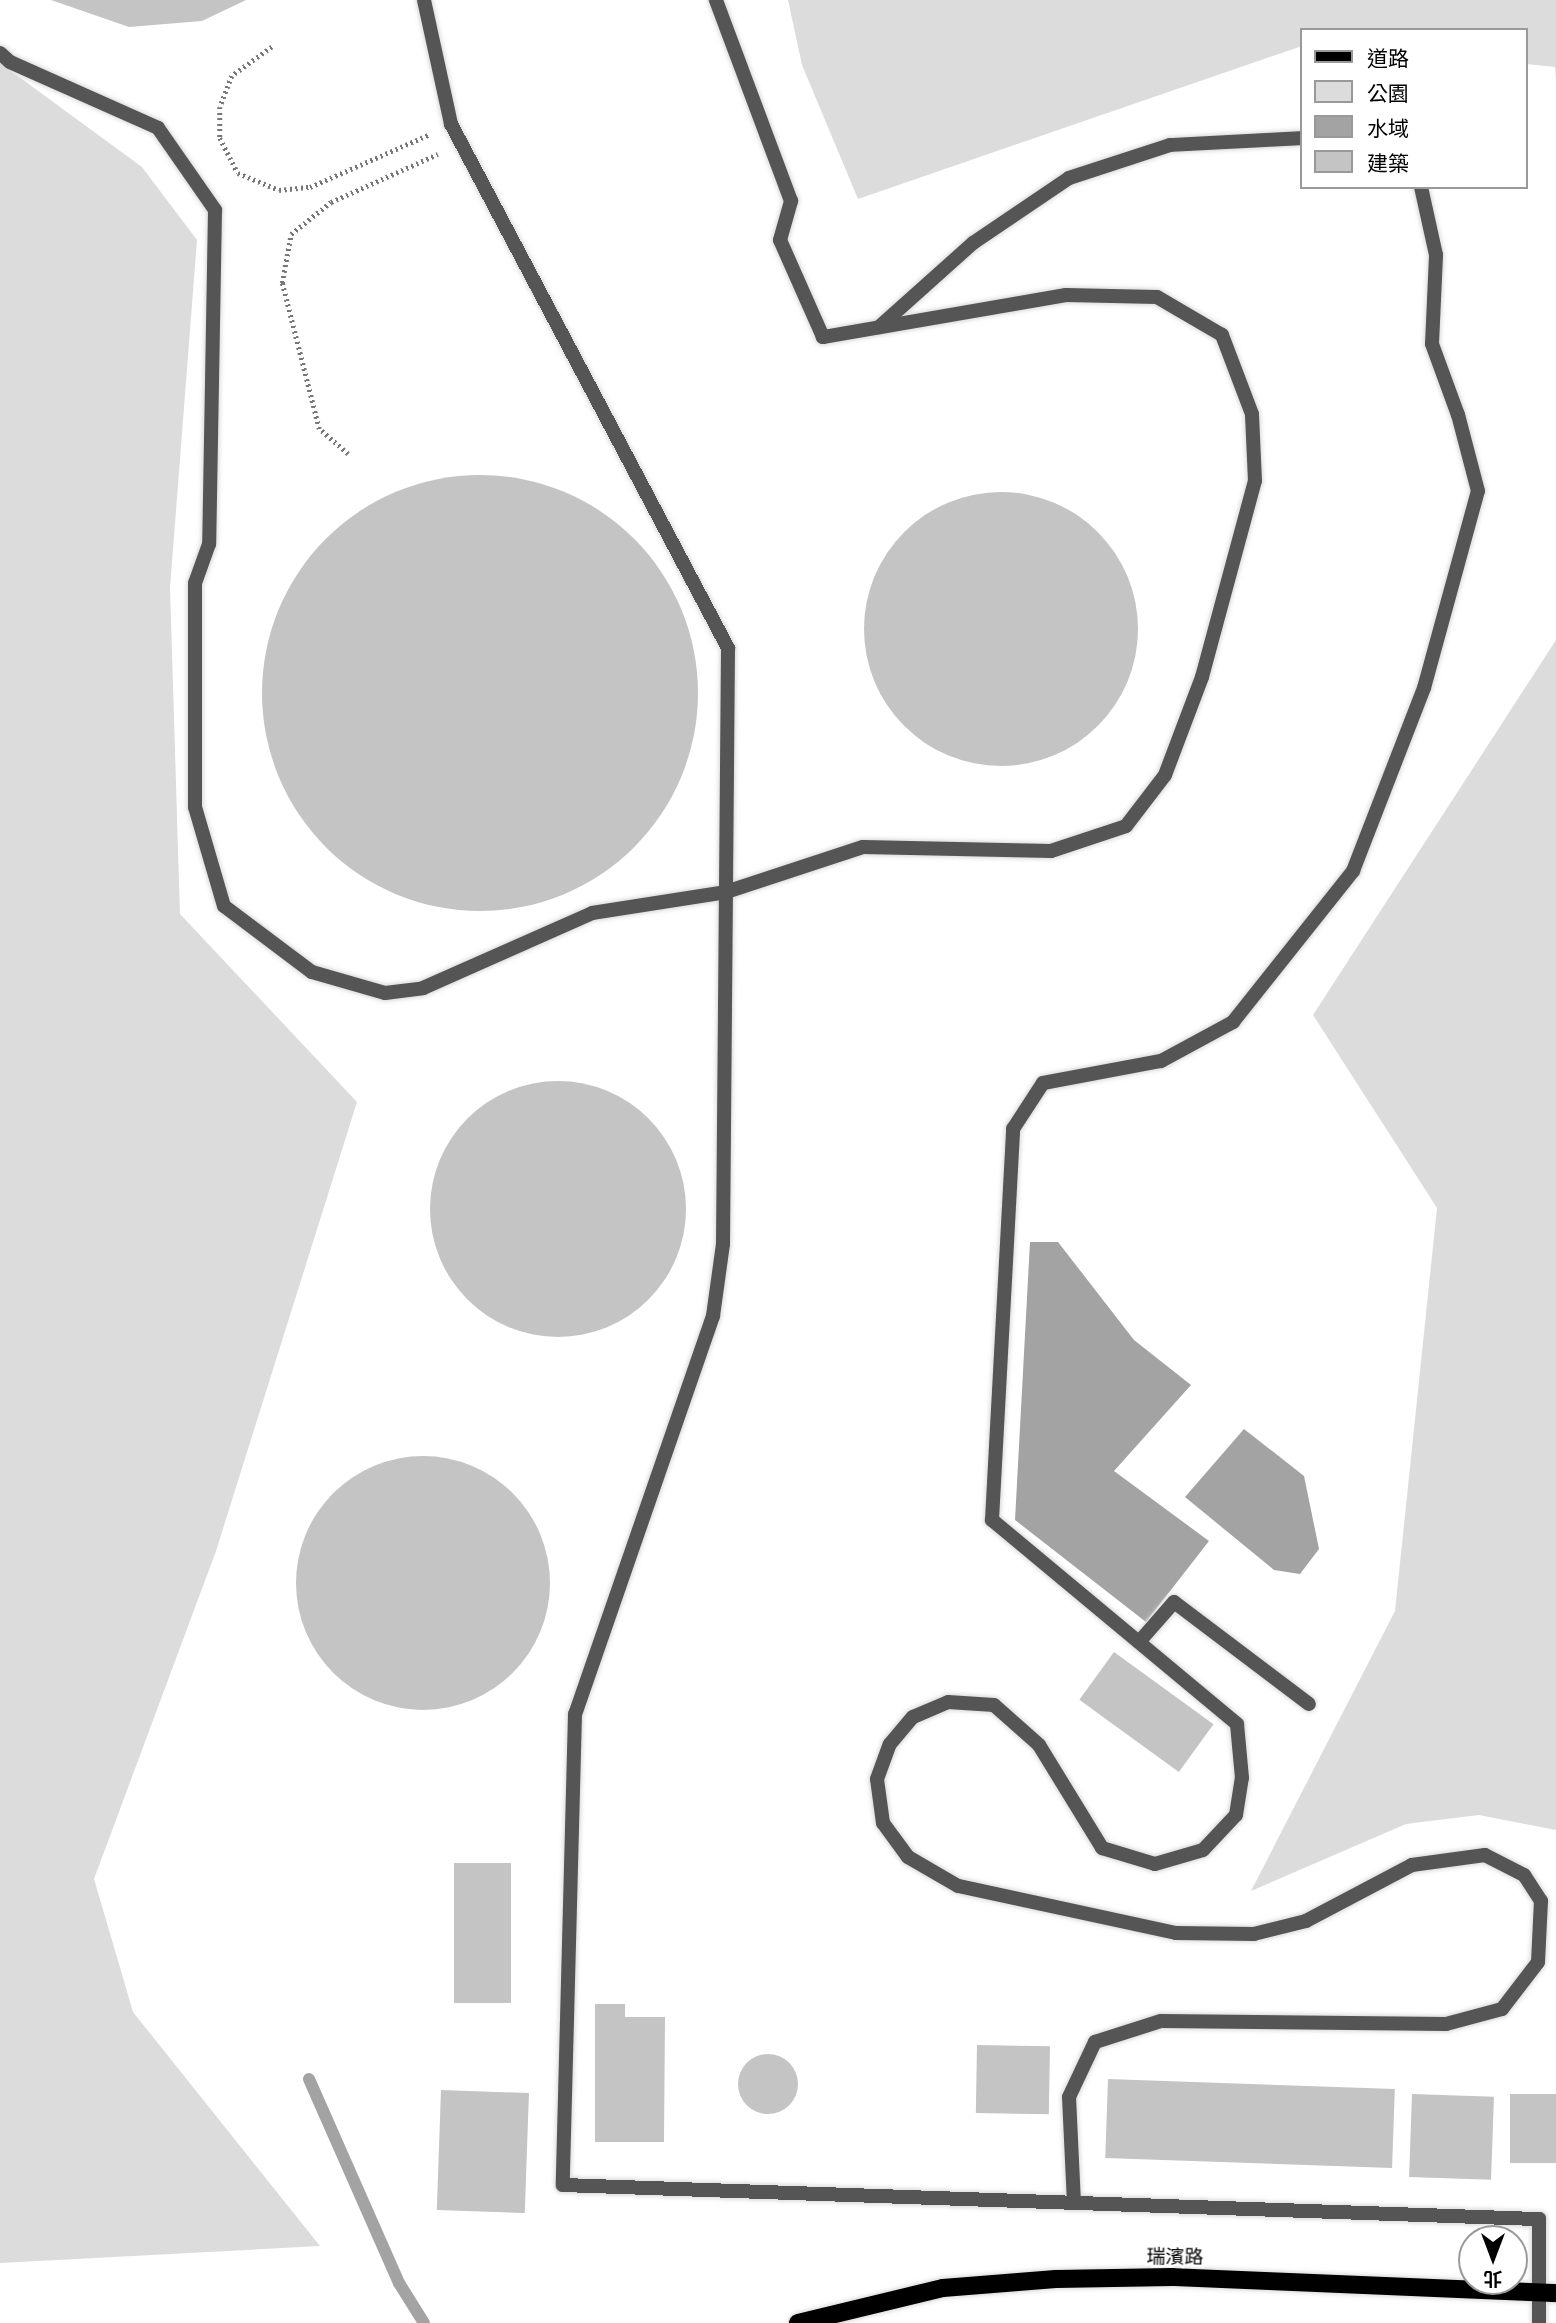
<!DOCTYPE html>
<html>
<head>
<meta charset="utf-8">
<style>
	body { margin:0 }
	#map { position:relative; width:1556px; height:2323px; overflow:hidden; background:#fff; font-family:"Open Sans","Noto Sans TC",sans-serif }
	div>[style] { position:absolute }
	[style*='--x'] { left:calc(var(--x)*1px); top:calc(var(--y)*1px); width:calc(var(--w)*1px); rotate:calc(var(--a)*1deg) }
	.green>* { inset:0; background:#dcdcdc }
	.water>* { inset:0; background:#a3a3a3 }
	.stream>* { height:12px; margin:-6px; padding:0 6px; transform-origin:6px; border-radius:6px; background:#a3a3a3 }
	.building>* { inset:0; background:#c4c4c4; transform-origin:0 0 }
	.round { border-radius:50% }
	.path>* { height:4.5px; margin-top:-2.25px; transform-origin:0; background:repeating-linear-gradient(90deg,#777 0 2px,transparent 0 5.5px) }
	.roads { filter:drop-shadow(0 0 2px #dbdbdb) drop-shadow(0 0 2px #dbdbdb) }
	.service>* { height:14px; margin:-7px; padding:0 7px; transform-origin:7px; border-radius:7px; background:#555 }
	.primary>* { height:18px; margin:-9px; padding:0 9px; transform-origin:9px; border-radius:9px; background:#000 }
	span { translate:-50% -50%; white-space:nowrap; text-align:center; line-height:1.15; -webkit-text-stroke:5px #fff; paint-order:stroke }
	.street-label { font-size:19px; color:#000 }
	.legend { position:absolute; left:1300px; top:28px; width:228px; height:161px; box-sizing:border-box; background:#fff; border:2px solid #999; margin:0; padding:9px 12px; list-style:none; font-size:21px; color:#000 }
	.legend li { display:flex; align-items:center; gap:14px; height:35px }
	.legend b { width:35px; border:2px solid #999 }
	.north { position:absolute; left:1458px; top:2225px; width:70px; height:70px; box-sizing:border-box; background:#fff; border:2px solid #999; border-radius:50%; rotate:180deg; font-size:19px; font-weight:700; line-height:28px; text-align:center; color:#000 }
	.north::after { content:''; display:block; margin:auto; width:24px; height:32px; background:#000; clip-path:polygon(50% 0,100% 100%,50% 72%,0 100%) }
</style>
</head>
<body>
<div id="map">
	<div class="green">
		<div style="clip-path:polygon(788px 0,1556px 0,1556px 79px,1555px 67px,1526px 64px,1526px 30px,1302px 30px,1302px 46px,858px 199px,802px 65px)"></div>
		<div style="clip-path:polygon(0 63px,142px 167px,197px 240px,170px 588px,180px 914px,357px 1102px,216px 1551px,94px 1879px,133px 2012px,320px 2246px,0 2263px)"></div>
		<div style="clip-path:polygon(1556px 640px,1556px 1830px,1479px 1815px,1406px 1824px,1251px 1891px,1395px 1611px,1437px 1208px,1313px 1015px)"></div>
	</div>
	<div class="water">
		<div style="clip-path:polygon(1030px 1242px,1058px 1242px,1134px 1340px,1191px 1385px,1114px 1471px,1209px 1541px,1146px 1622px,1015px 1520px)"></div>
		<div style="clip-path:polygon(1244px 1429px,1304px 1476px,1319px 1549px,1300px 1574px,1274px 1570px,1185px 1497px)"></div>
	</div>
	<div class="stream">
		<div style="--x:309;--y:2079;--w:223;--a:66.2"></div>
		<div style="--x:399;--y:2283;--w:47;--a:58"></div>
	</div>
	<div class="building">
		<div style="clip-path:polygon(51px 0,246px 0,202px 21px,129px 27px)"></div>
		<div class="round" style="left:262px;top:475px;width:436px;height:436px"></div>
		<div class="round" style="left:864px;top:492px;width:274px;height:274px"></div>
		<div class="round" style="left:430px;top:1081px;width:256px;height:256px"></div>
		<div class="round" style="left:296px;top:1456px;width:254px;height:254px"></div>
		<div style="left:1114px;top:1652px;width:123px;height:59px;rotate:36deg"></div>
		<div style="left:454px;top:1863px;width:57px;height:140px"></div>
		<div style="clip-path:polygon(595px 2004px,625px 2004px,625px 2017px,665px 2017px,664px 2142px,595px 2142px)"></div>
		<div style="left:977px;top:2045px;width:73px;height:68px;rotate:1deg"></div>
		<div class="round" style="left:738px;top:2054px;width:60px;height:60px"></div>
		<div style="left:1108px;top:2079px;width:287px;height:79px;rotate:2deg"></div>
		<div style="left:441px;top:2090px;width:88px;height:120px;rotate:2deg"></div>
		<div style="left:1412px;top:2094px;width:82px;height:83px;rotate:2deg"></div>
		<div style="left:1510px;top:2094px;width:46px;height:69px"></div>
	</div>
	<div class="path">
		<div style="--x:272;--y:47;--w:49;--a:144.1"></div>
		<div style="--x:232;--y:76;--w:33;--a:111"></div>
		<div style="--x:220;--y:107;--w:31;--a:90"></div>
		<div style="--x:220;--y:138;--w:39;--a:63"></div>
		<div style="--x:238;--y:173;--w:44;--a:22.5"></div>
		<div style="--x:279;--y:190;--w:31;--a:-6"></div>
		<div style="--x:310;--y:187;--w:129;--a:-23.8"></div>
		<div style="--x:348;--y:454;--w:38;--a:-139"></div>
		<div style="--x:319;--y:429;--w:151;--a:-104.2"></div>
		<div style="--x:282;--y:283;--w:50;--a:-79.6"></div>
		<div style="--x:291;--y:234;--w:51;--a:-38.7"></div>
		<div style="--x:331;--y:202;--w:117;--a:-24.2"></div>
	</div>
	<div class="roads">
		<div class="service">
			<div style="--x:424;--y:0;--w:127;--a:77.7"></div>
			<div style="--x:451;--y:124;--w:593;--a:62.14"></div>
			<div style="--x:728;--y:648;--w:596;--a:90.48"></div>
			<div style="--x:723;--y:1244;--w:73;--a:97.9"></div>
			<div style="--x:713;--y:1316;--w:421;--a:109.1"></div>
			<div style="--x:575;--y:1714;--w:471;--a:91.5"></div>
			<div style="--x:563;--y:2185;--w:977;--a:2"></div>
			<div style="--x:1539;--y:2219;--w:104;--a:90"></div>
			<div style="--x:0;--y:53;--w:13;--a:42"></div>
			<div style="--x:10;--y:62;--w:162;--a:24"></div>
			<div style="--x:158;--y:128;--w:100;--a:55.2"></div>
			<div style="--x:215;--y:210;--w:334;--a:91"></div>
			<div style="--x:209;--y:544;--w:41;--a:109.7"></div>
			<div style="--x:195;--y:583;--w:224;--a:90"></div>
			<div style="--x:195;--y:807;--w:103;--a:73.7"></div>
			<div style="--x:224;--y:906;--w:110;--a:36.9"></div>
			<div style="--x:312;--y:972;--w:76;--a:16"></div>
			<div style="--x:385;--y:993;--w:38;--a:-7"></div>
			<div style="--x:423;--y:988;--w:185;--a:-23.9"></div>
			<div style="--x:592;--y:913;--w:136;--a:-8.9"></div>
			<div style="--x:726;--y:892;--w:144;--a:-18.2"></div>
			<div style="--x:863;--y:847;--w:188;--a:1.2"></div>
			<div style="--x:1051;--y:851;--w:79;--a:-18.4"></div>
			<div style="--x:1126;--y:826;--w:64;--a:-52.6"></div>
			<div style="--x:1165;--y:775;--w:105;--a:-69.3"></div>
			<div style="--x:1202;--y:677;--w:203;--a:-74.9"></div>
			<div style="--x:1255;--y:481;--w:67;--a:-92.6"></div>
			<div style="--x:1252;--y:414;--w:85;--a:-110.8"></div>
			<div style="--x:1222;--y:335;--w:75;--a:-149.7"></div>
			<div style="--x:1157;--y:297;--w:91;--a:-178.7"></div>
			<div style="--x:1066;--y:295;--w:247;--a:170.2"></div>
			<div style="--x:823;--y:337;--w:106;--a:-113.9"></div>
			<div style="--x:780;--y:240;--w:41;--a:-74.2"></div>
			<div style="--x:791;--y:201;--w:215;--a:-110.5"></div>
			<div style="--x:879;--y:327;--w:126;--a:-41.8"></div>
			<div style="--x:973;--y:243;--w:116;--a:-34.1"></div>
			<div style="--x:1069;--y:178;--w:106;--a:-18.1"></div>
			<div style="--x:1170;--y:145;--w:132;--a:-3"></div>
			<div style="--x:1139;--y:1642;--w:53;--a:-48.8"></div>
			<div style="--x:1174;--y:1602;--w:169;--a:37.1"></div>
			<div style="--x:1074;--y:2203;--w:106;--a:-92.7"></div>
			<div style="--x:1069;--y:2097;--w:61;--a:-64.7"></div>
			<div style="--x:1095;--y:2042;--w:69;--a:-17.7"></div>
			<div style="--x:1161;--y:2021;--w:285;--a:0.6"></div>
			<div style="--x:1446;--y:2024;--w:58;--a:-15"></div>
			<div style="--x:1502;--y:2009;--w:59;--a:-52.5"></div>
			<div style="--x:1538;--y:1962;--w:61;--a:-87.2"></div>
			<div style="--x:1541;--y:1901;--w:31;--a:-123"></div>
			<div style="--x:1524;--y:1875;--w:44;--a:-152.9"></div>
			<div style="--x:1485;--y:1855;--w:74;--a:172.2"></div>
			<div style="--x:1412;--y:1865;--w:120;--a:152.2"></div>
			<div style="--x:1306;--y:1921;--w:54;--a:166"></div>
			<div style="--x:1254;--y:1934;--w:78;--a:-179.3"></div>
			<div style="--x:1176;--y:1933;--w:223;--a:-167.8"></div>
			<div style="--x:958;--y:1886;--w:58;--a:-149.9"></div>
			<div style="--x:908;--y:1857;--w:42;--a:-126.3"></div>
			<div style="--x:883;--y:1823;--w:44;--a:-97.8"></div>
			<div style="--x:877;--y:1779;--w:37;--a:-70"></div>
			<div style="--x:890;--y:1744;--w:35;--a:-50"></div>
			<div style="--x:913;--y:1717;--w:38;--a:-23"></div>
			<div style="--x:948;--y:1702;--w:46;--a:3.7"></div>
			<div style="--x:994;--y:1705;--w:60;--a:41.6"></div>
			<div style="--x:1039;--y:1745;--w:121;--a:58.5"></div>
			<div style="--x:1102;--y:1848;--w:55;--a:16.8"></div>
			<div style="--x:1155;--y:1864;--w:50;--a:-16.3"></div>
			<div style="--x:1203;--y:1850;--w:48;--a:-46.7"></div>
			<div style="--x:1236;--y:1815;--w:37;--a:-81"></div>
			<div style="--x:1242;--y:1778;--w:54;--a:-95.3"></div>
			<div style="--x:1237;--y:1724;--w:319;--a:-140.2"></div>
			<div style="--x:992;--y:1520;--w:392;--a:-86.9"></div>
			<div style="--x:1013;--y:1129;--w:55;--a:-56.9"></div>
			<div style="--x:1043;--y:1083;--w:120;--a:-10.6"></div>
			<div style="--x:1161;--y:1061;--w:82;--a:-28.4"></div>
			<div style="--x:1233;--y:1022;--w:193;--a:-51.5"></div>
			<div style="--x:1353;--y:871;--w:196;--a:-68.8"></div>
			<div style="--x:1424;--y:688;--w:204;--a:-74.7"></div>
			<div style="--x:1478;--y:491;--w:79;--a:-104.7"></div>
			<div style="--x:1458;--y:415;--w:76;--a:-110.1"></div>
			<div style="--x:1432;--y:344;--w:89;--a:-87.4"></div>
			<div style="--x:1436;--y:255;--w:70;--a:-102.4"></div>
		</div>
		<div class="primary">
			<div style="--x:798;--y:2323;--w:149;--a:-13.6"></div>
			<div style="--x:943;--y:2288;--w:113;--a:-4.6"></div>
			<div style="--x:1056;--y:2279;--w:116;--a:-1"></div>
			<div style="--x:1172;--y:2277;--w:384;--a:2.4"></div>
		</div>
	</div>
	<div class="street-label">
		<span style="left:1175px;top:2257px;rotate:1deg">瑞濱路</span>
	</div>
	<ul class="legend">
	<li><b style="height:9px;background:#000"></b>道路</li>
	<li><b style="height:19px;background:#dcdcdc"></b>公園</li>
	<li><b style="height:19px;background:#a3a3a3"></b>水域</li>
	<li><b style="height:19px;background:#c4c4c4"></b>建築</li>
	</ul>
	<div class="north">北</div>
</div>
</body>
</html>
